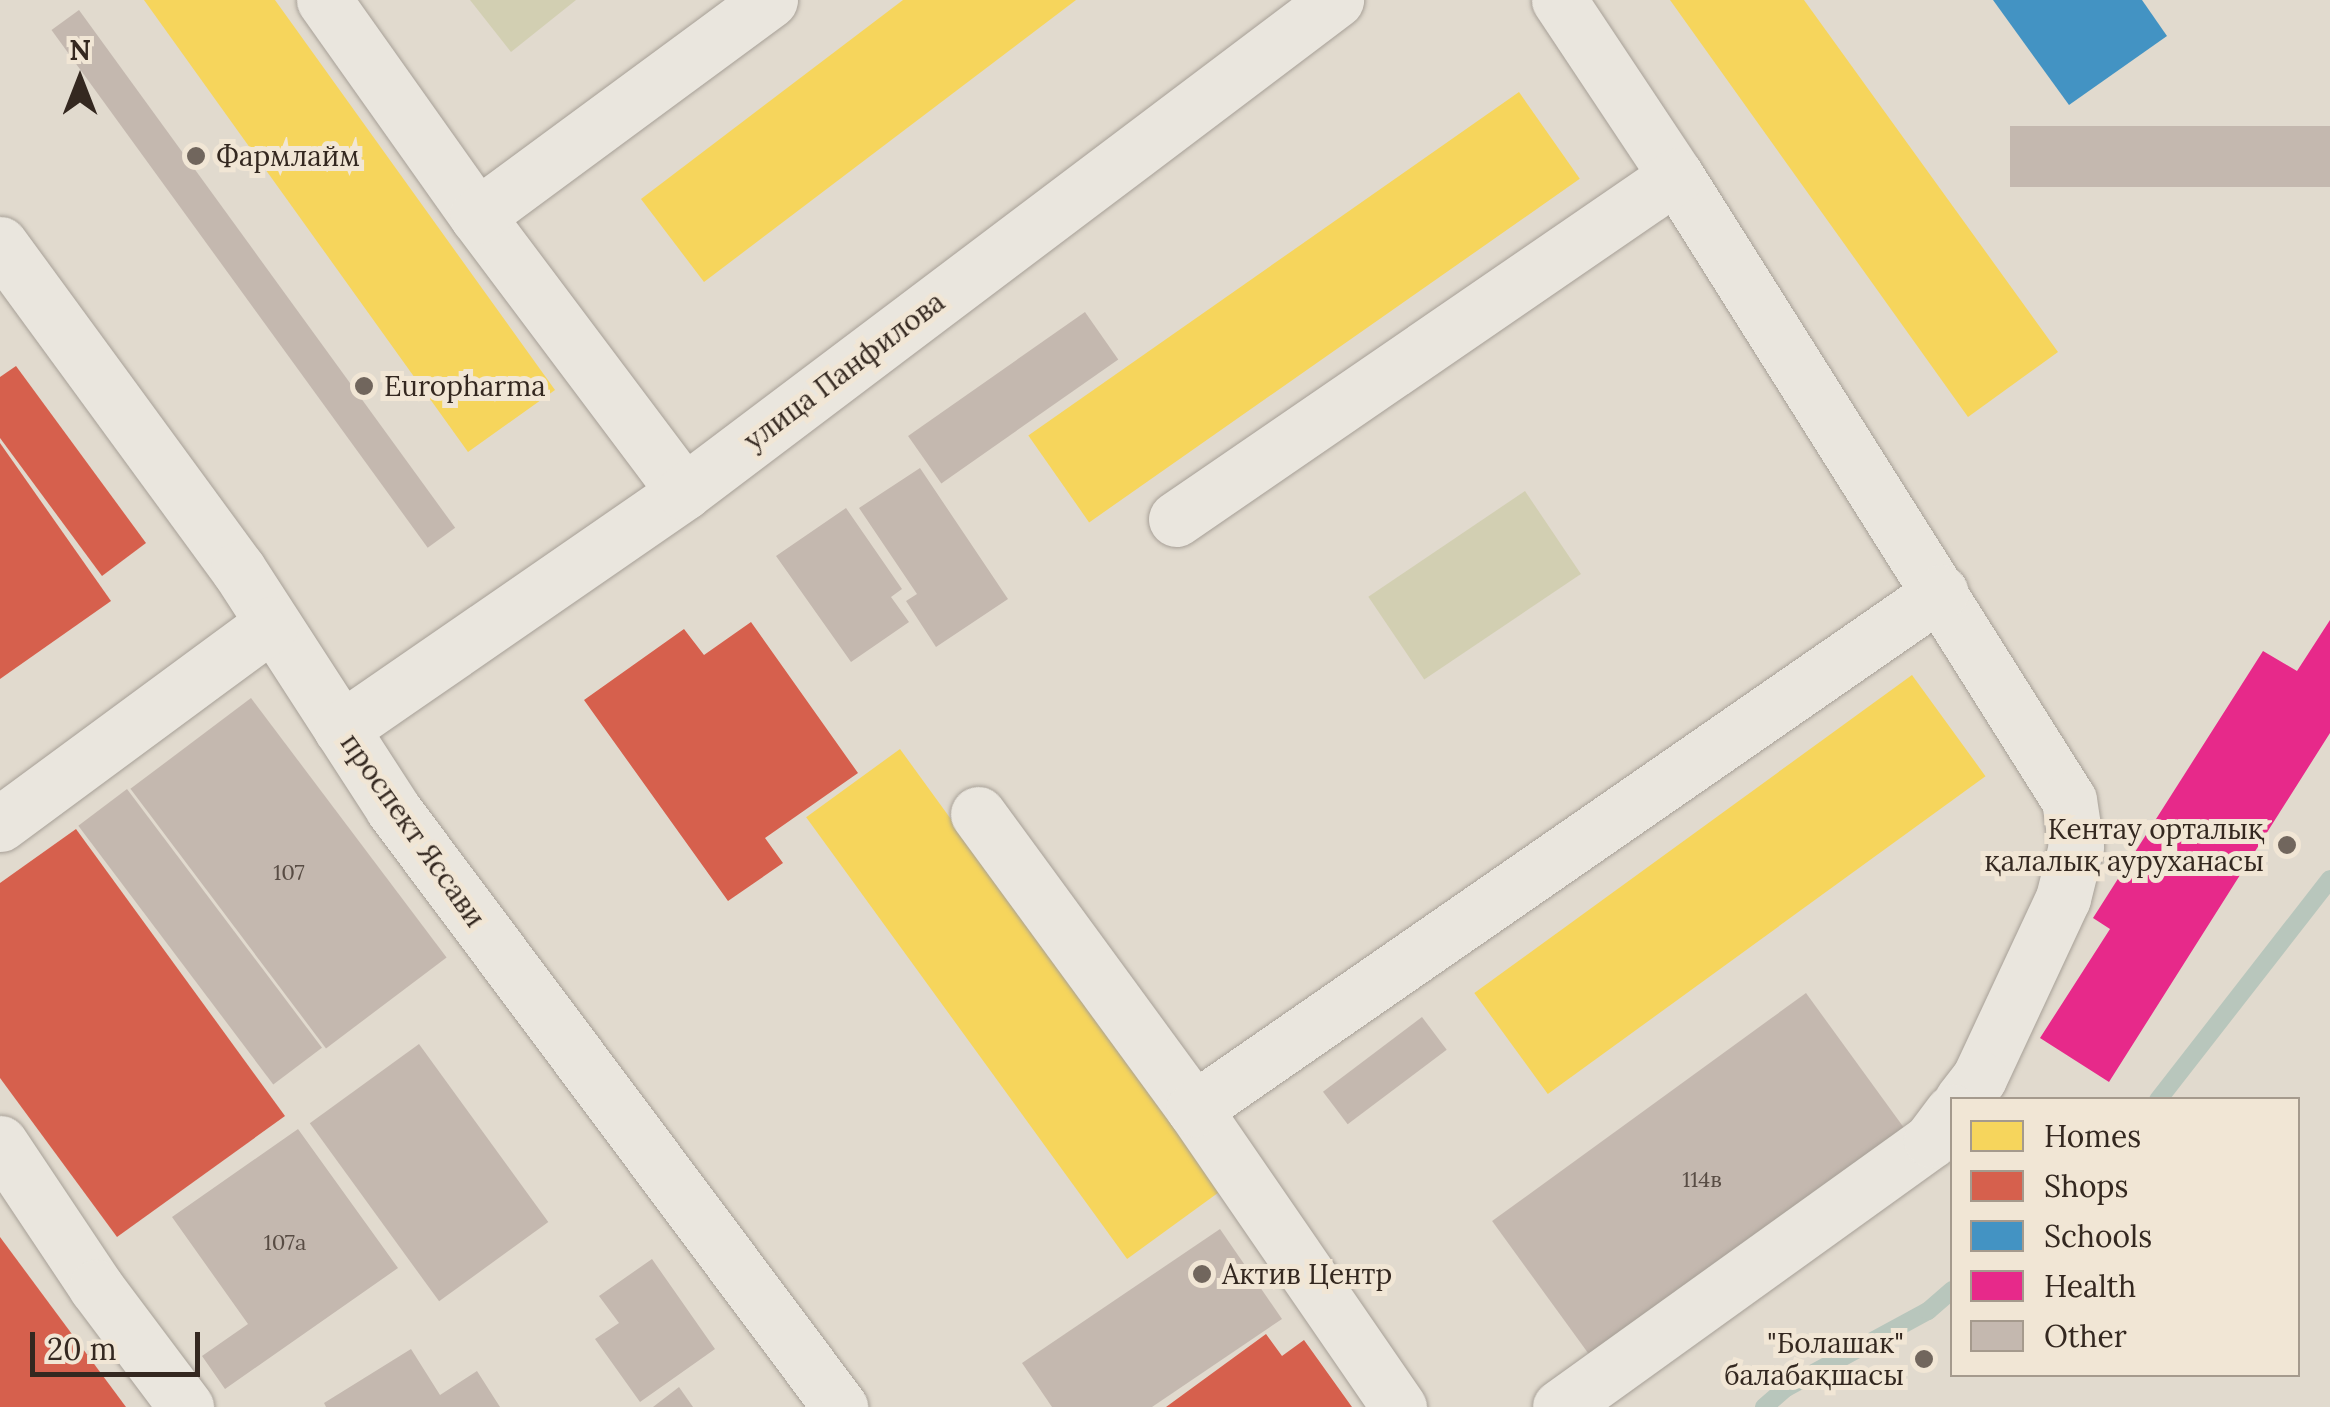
<!DOCTYPE html>
<html>
<head>
<meta charset="utf-8">
<style>
	body { margin:0 }
	#map { position:relative; width:2330px; height:1407px; overflow:hidden; background:#e1dace; font-family:Lora,serif }
	div>[style] { position:absolute }
	[style*='--x'] { left:calc(var(--x)*1px); top:calc(var(--y)*1px); width:calc(var(--w)*1px); rotate:calc(var(--a)*1deg) }
	.green>* { inset:0; background:#d2cfb2; transform-origin:0 0 }
	.homes>* { inset:0; background:#f6d55c; transform-origin:0 0 }
	.shops>* { inset:0; background:#d6604d }
	.schools>* { inset:0; background:#4393c3 }
	.health>* { inset:0; background:#e7298a }
	.stream>* { height:18px; margin:-9px; padding:0 9px; transform-origin:9px; border-radius:9px; background:#b8c6bc }
	.building>* { inset:0; background:#c4b8af; transform-origin:0 0 }
	.roads { filter:drop-shadow(0 0 2px #a7a097) drop-shadow(0 0 2px #a7a097) }
	.minor>* { height:55px; margin:-27.5px; padding:0 27.5px; transform-origin:27.5px; border-radius:27.5px; background:#eae6de }
	.dots>* { width:28px; height:28px; translate:-50% -50%; box-sizing:border-box; border:5px solid #f1e6d5; border-radius:50% }
	span { translate:-50% -50%; white-space:nowrap; text-align:center; line-height:1.15; -webkit-text-stroke:10px #f1e6d5; paint-order:stroke }
	.number-label { font-size:22px; color:#584c44 }
	.number-label span { -webkit-text-stroke-width:0 }
	.poi-label { font-size:28px; color:#342820 }
	.left { translate:0 -50%; text-align:left }
	.right { translate:-100% -50%; text-align:right }
	.street-label { font-size:28px; color:#342820 }
	.legend { position:absolute; left:1950px; top:1097px; width:350px; height:280px; box-sizing:border-box; background:#f1e6d5; border:2px solid #a59a8d; margin:0; padding:12px 18px; list-style:none; font-size:30px; color:#342820 }
	.legend li { display:flex; align-items:center; gap:20px; height:50px }
	.legend b { width:50px; border:2px solid #a59a8d }
	.north { position:absolute; left:30px; top:30px; width:100px; height:100px; -webkit-text-stroke:8px #f1e6d5; paint-order:stroke; rotate:0deg; font-size:28px; font-weight:700; line-height:40px; text-align:center; color:#342820 }
	.north::after { content:''; display:block; margin:auto; width:35px; height:45px; background:#342820; clip-path:polygon(50% 0,100% 100%,50% 72%,0 100%) }
	.scale { position:absolute; left:30px; top:1332px; width:170px; height:45px; box-sizing:border-box; border:5px solid #342820; border-top:0; padding-left:12px; font-size:30px; line-height:35px; white-space:nowrap; color:#342820; -webkit-text-stroke:8px #f1e6d5; paint-order:stroke }
</style>
</head>
<body>
<div id="map">
	<div class="green">
		<div style="clip-path:polygon(470px 0,576px 0,511px 52px)"></div>
		<div style="left:1525px;top:491px;width:100px;height:189px;rotate:56deg"></div>
	</div>
	<div class="homes">
		<div style="clip-path:polygon(144px 0,275px 0,555px 390px,468px 452px)"></div>
		<div style="clip-path:polygon(903px 0,1076px 0,704px 282px,641px 199px)"></div>
		<div style="clip-path:polygon(1670px 0,1804px 0,2058px 352px,1968px 417px)"></div>
		<div style="left:1519px;top:92px;width:106px;height:599px;rotate:55deg"></div>
		<div style="left:1912px;top:675px;width:125px;height:541px;rotate:54deg"></div>
		<div style="left:900px;top:749px;width:546px;height:116px;rotate:54deg"></div>
	</div>
	<div class="shops">
		<div style="clip-path:polygon(16px 366px,146px 543px,102px 576px,0 438px,0 377px)"></div>
		<div style="clip-path:polygon(0 443px,111px 601px,0 679px)"></div>
		<div style="clip-path:polygon(751px 622px,858px 773px,765px 838px,783px 863px,728px 901px,584px 700px,684px 629px,704px 655px)"></div>
		<div style="clip-path:polygon(76px 829px,285px 1116px,117px 1237px,0 1078px,0 883px)"></div>
		<div style="clip-path:polygon(0 1237px,126px 1407px,0 1407px)"></div>
		<div style="clip-path:polygon(1266px 1334px,1282px 1356px,1304px 1340px,1352px 1407px,1166px 1407px)"></div>
	</div>
	<div class="schools">
		<div style="clip-path:polygon(1993px 0,2142px 0,2167px 36px,2069px 105px)"></div>
	</div>
	<div class="health">
		<div style="clip-path:polygon(2330px 620px,2330px 733px,2109px 1082px,2040px 1038px,2110px 929px,2093px 918px,2263px 651px,2297px 671px)"></div>
	</div>
	<div class="stream">
		<div style="--x:2158;--y:1100;--w:280;--a:-52.1"></div>
		<div style="--x:1764;--y:1407;--w:29;--a:-41"></div>
		<div style="--x:1786;--y:1388;--w:162;--a:-28.5"></div>
		<div style="--x:1928;--y:1311;--w:32;--a:-41"></div>
	</div>
	<div class="building">
		<div style="left:79px;top:10px;width:640px;height:34px;rotate:54deg"></div>
		<div style="left:2330px;top:126px;width:61px;height:320px;rotate:90deg"></div>
		<div style="left:1085px;top:312px;width:58px;height:216px;rotate:55deg"></div>
		<div style="clip-path:polygon(920px 468px,1008px 599px,936px 647px,906px 601px,917px 594px,859px 508px)"></div>
		<div style="clip-path:polygon(846px 508px,902px 589px,891px 597px,909px 622px,851px 662px,776px 556px)"></div>
		<div style="left:251px;top:698px;width:325px;height:151px;rotate:53deg"></div>
		<div style="left:127px;top:789px;width:324px;height:61px;rotate:53deg"></div>
		<div style="left:1806px;top:993px;width:179px;height:388px;rotate:54deg"></div>
		<div style="left:1422px;top:1017px;width:41px;height:124px;rotate:53deg"></div>
		<div style="left:419px;top:1044px;width:220px;height:135px;rotate:54deg"></div>
		<div style="clip-path:polygon(298px 1129px,398px 1268px,225px 1389px,202px 1356px,248px 1324px,172px 1217px)"></div>
		<div style="clip-path:polygon(1220px 1229px,1282px 1319px,1152px 1407px,1052px 1407px,1022px 1363px)"></div>
		<div style="clip-path:polygon(652px 1259px,715px 1349px,640px 1402px,595px 1339px,619px 1323px,599px 1296px)"></div>
		<div style="clip-path:polygon(411px 1349px,440px 1395px,477px 1371px,500px 1407px,326px 1407px,324px 1403px)"></div>
		<div style="clip-path:polygon(679px 1387px,693px 1407px,653px 1407px)"></div>
	</div>
	<div class="roads">
		<div class="minor">
			<div style="--x:324;--y:0;--w:265;--a:54.7"></div>
			<div style="--x:477;--y:216;--w:345;--a:53.1"></div>
			<div style="--x:1559;--y:0;--w:211;--a:56.4"></div>
			<div style="--x:1676;--y:176;--w:737;--a:57.8"></div>
			<div style="--x:2069;--y:800;--w:47;--a:81.3"></div>
			<div style="--x:2076;--y:846;--w:54;--a:104"></div>
			<div style="--x:2063;--y:898;--w:199;--a:115"></div>
			<div style="--x:1979;--y:1078;--w:28;--a:128"></div>
			<div style="--x:477;--y:216;--w:364;--a:-36.4"></div>
			<div style="--x:0;--y:244;--w:403;--a:53.8"></div>
			<div style="--x:238;--y:569;--w:286;--a:57.1"></div>
			<div style="--x:393;--y:809;--w:747;--a:53.22"></div>
			<div style="--x:1176;--y:519;--w:606;--a:-34.45"></div>
			<div style="--x:341;--y:729;--w:417;--a:-34.6"></div>
			<div style="--x:684;--y:492;--w:817;--a:-37.04"></div>
			<div style="--x:978;--y:814;--w:366;--a:53.8"></div>
			<div style="--x:1194;--y:1109;--w:362;--a:55.5"></div>
			<div style="--x:0;--y:824;--w:337;--a:-36.4"></div>
			<div style="--x:1194;--y:1109;--w:908;--a:-34.69"></div>
			<div style="--x:0;--y:1143;--w:173;--a:56.3"></div>
			<div style="--x:96;--y:1287;--w:150;--a:53.1"></div>
			<div style="--x:1560;--y:1407;--w:457;--a:-35.7"></div>
			<div style="--x:1931;--y:1140;--w:35;--a:-53"></div>
		</div>
	</div>
	<div class="dots">
		<div style="left:196px;top:156px;background:#71665d"></div>
		<div style="left:364px;top:386px;background:#71665d"></div>
		<div style="left:2287px;top:845px;background:#71665d"></div>
		<div style="left:1202px;top:1274px;background:#71665d"></div>
		<div style="left:1924px;top:1359px;background:#71665d"></div>
	</div>
	<div class="number-label">
		<span style="left:289px;top:873px">107</span>
		<span style="left:1702px;top:1180px">114в</span>
		<span style="left:285px;top:1243px">107а</span>
	</div>
	<div class="poi-label">
		<span class="left" style="left:216px;top:156px">Фармлайм</span>
		<span class="left" style="left:384px;top:386px">Europharma</span>
		<span class="right" style="left:2264px;top:845px">Кентау орталық<br>қалалық ауруханасы</span>
		<span class="left" style="left:1222px;top:1274px">Актив Центр</span>
		<span class="right" style="left:1904px;top:1359px">"Болашак"<br>балабақшасы</span>
	</div>
	<div class="street-label">
		<span style="left:844px;top:371px;rotate:-37deg">улица Панфилова</span>
		<span style="left:413px;top:830px;rotate:55deg">проспект Яссави</span>
	</div>
	<ul class="legend">
	<li><b style="height:28px;background:#f6d55c"></b>Homes</li>
	<li><b style="height:28px;background:#d6604d"></b>Shops</li>
	<li><b style="height:28px;background:#4393c3"></b>Schools</li>
	<li><b style="height:28px;background:#e7298a"></b>Health</li>
	<li><b style="height:28px;background:#c4b8af"></b>Other</li>
	</ul>
	<div class="north">N</div>
	<div class="scale">20 m</div>
</div>
</body>
</html>
